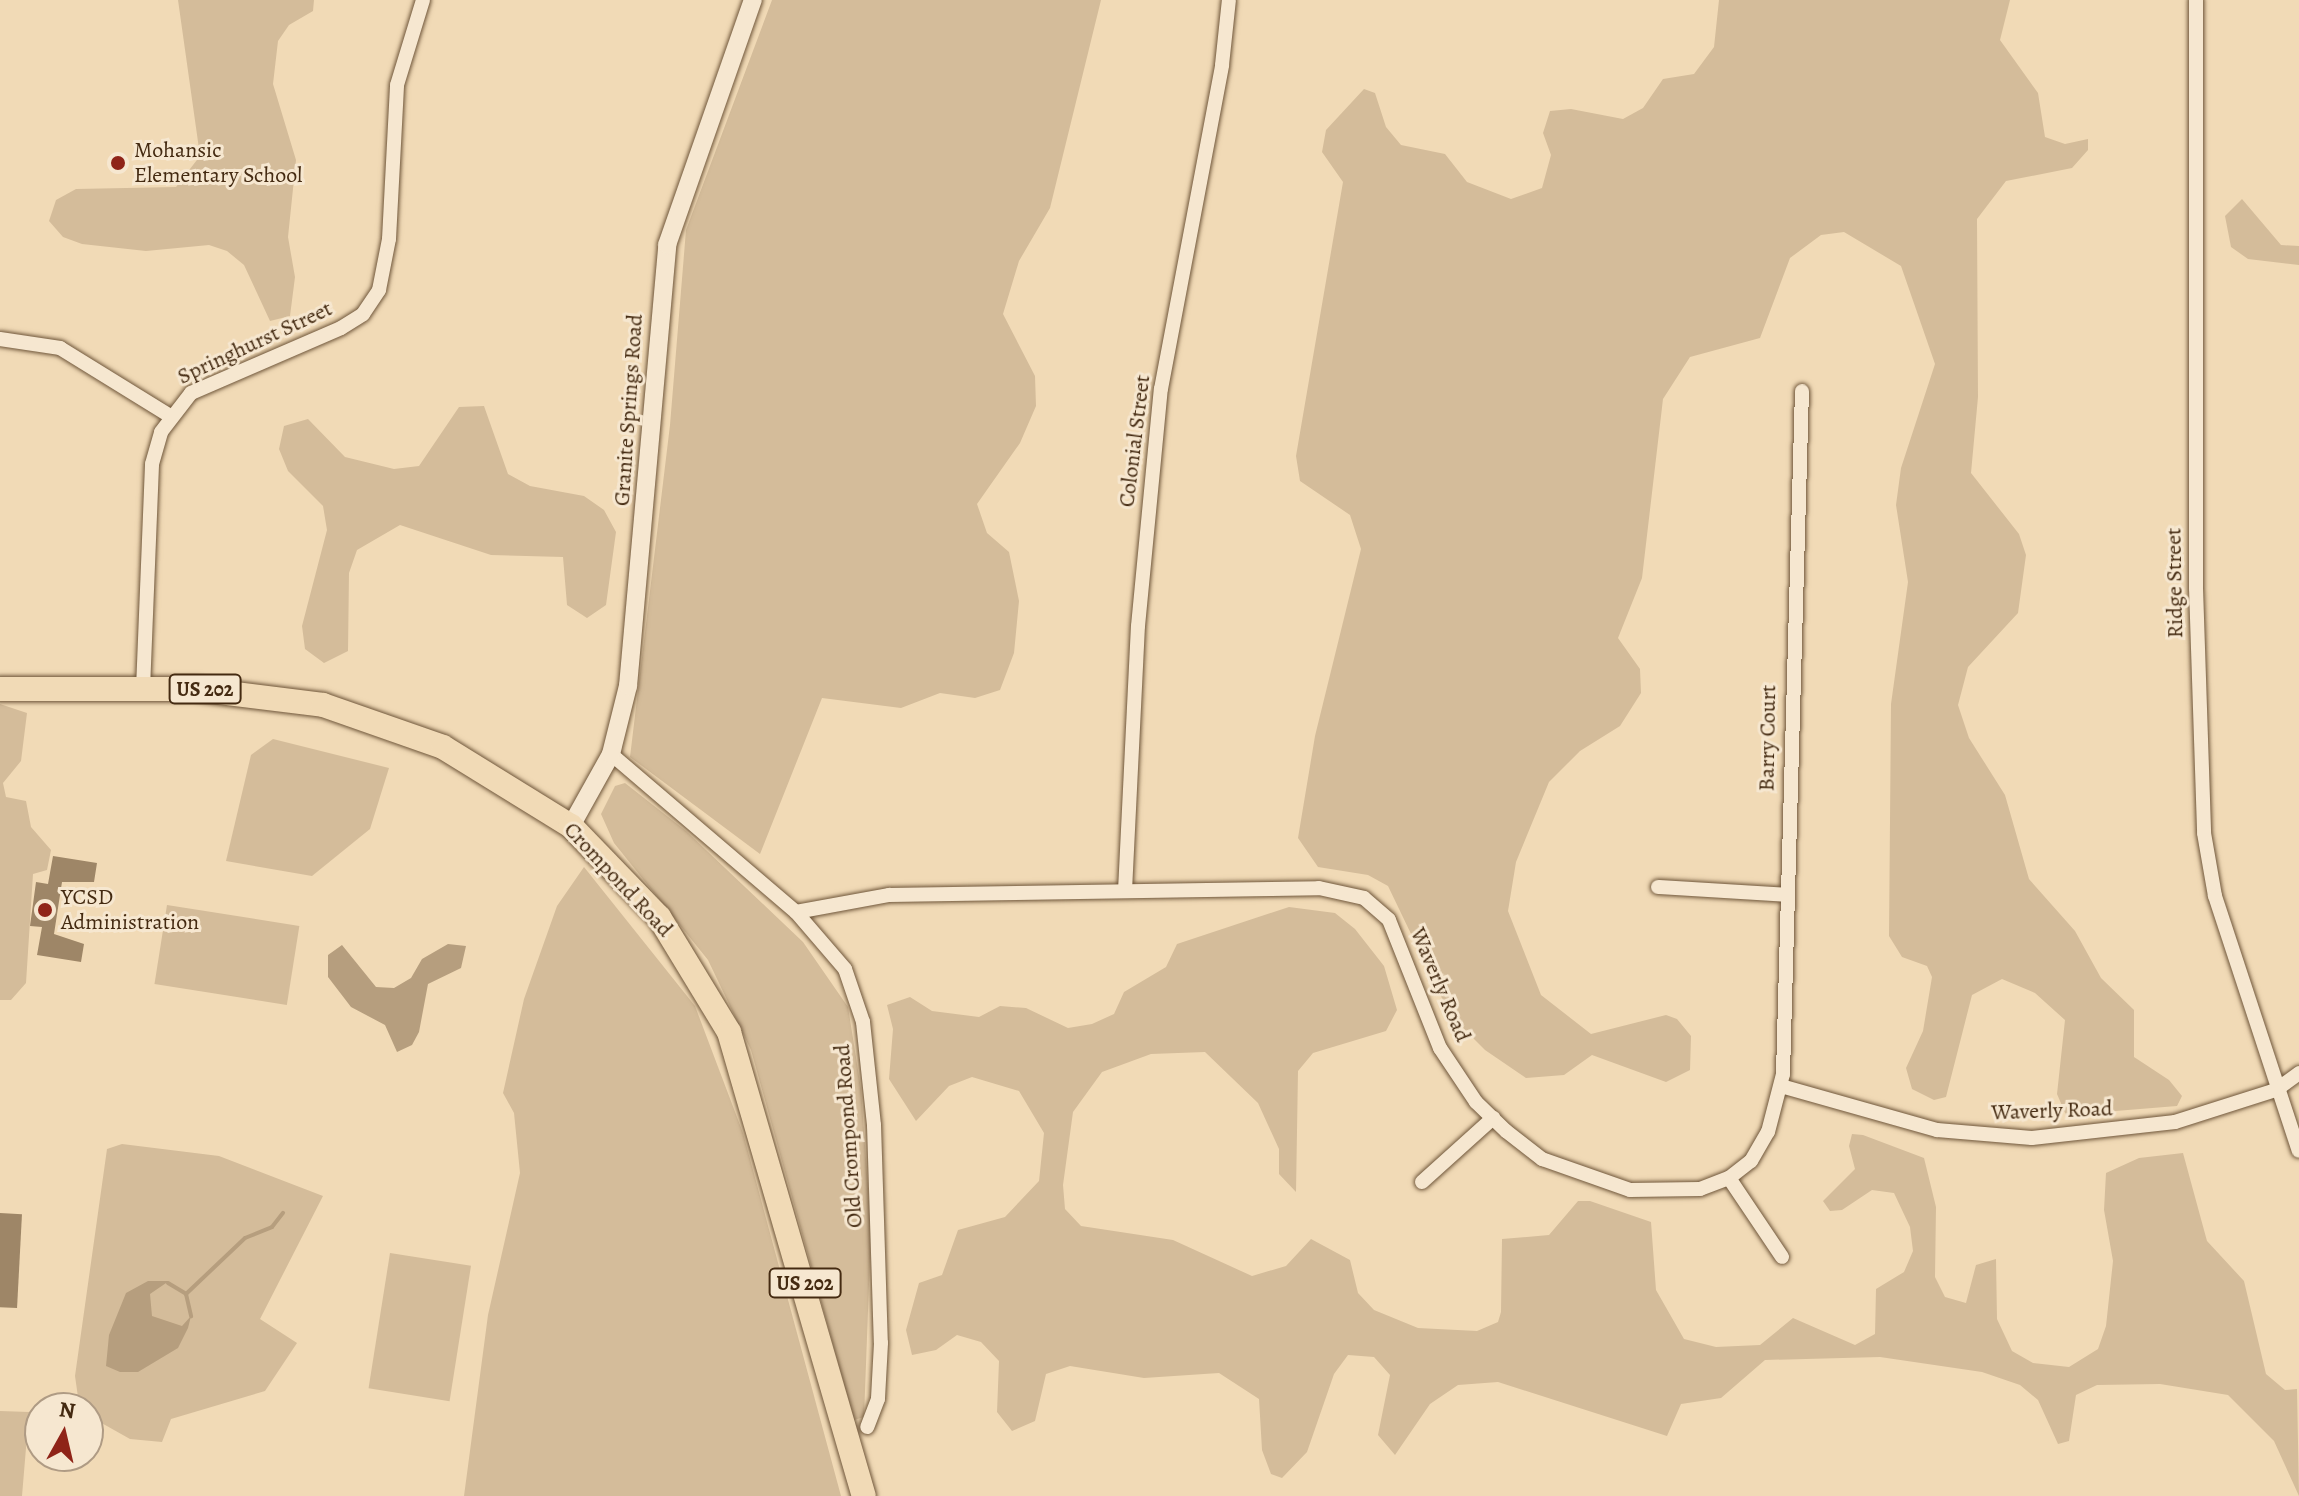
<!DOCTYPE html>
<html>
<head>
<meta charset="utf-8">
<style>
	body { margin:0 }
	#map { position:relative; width:2299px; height:1496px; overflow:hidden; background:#f1dab6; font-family:Alegreya,serif }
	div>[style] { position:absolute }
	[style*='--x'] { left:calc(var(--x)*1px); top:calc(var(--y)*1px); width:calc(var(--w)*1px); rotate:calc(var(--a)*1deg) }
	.green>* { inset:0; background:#d4bc9a; transform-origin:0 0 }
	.water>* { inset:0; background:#b69e7e }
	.stream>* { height:4px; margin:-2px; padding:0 2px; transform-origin:2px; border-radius:2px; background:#b69e7e }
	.building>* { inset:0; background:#9e8667; transform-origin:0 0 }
	.roads { filter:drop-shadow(0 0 2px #6f563a) drop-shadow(0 0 2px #6f563a) }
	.street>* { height:14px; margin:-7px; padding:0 7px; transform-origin:7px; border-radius:7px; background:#f6e7d0 }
	.secondary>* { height:18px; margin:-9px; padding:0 9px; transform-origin:9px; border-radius:9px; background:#f6e7d0 }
	.highway>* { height:24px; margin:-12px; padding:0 12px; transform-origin:12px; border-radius:12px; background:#f1dab6 }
	.dots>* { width:22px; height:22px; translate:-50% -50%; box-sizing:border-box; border:4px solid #f6e7d0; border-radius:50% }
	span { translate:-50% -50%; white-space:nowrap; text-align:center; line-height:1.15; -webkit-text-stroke:6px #f6e7d0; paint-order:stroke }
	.shield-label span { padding:2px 6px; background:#f6e7d0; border:2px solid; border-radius:6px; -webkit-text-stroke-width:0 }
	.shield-label { font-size:20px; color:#442a11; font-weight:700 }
	.poi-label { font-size:22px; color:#442a11 }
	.left { translate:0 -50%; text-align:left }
	.street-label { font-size:22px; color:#442a11 }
	.north { position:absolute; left:24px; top:1392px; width:80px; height:80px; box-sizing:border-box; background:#f6e7d0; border:2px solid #af9b84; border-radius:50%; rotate:8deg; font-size:22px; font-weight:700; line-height:32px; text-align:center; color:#442a11 }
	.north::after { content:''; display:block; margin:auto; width:28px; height:36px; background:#8f2418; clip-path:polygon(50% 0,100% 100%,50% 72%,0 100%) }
</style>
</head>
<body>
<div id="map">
	<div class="green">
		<div style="clip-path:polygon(178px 0,314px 0,313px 11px,289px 25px,278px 41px,273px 84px,296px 160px,288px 237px,295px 277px,290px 316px,270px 321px,244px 265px,227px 251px,209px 245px,146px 251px,82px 244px,63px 237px,49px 221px,56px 200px,76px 189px,176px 187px,200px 156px)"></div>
		<div style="clip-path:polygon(772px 0,1101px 0,1050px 208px,1019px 261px,1003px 314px,1035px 376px,1036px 406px,1020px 443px,977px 504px,987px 533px,1009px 552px,1019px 601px,1014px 653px,1000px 690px,975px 698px,940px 693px,901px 708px,822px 698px,760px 854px,630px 757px,670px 425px,686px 230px)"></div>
		<div style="clip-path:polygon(1719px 0,2010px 0,2000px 40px,2038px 93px,2045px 137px,2065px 144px,2088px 139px,2088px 150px,2072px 168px,2006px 181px,1977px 219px,1978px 397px,1971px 473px,2019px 534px,2026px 555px,2018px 613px,1968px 667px,1958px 705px,1969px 738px,2005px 795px,2029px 879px,2075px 931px,2101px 978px,2134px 1010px,2134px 1057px,2169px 1080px,2182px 1096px,2177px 1106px,2066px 1115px,2057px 1094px,2065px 1020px,2035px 993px,2002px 979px,1972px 995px,1946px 1097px,1934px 1100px,1912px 1089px,1906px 1068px,1923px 1031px,1932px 977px,1927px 966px,1902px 957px,1889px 936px,1891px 704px,1908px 582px,1896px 505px,1901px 468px,1935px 364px,1901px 266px,1844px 232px,1821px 235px,1790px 258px,1760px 338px,1690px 357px,1663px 399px,1642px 578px,1618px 638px,1640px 669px,1641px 693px,1620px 726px,1580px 751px,1549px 782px,1516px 862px,1508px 911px,1541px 995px,1591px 1034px,1666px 1015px,1677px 1019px,1691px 1036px,1690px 1070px,1666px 1082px,1592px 1055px,1564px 1075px,1526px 1078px,1485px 1050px,1450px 1015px,1388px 886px,1368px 875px,1318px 867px,1298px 838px,1315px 736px,1361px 549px,1350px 515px,1300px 481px,1296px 456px,1343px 182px,1322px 152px,1326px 130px,1364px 89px,1375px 93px,1386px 127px,1401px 145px,1445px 154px,1467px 182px,1511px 199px,1542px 188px,1551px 155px,1543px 133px,1550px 111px,1571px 109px,1623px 119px,1643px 108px,1663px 79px,1694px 74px,1714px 47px)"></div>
		<div style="clip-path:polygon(2242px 199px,2281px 245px,2299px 246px,2299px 265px,2248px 259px,2231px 247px,2225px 216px)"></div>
		<div style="clip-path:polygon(484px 406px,508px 474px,530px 486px,584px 496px,604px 510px,616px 532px,606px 605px,587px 618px,567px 605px,563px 557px,491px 555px,400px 525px,357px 550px,349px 573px,348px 651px,324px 663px,305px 649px,302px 626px,327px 530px,323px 506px,288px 471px,279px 449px,284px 426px,308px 419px,345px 457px,394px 469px,419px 466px,459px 407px)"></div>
		<div style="clip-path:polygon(0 704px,27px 713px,21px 761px,3px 783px,6px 797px,26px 801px,31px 827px,51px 850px,47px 870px,33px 874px,26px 983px,11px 1000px,0 1000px)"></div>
		<div style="clip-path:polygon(273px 739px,389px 768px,370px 829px,312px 876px,226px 861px,251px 755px)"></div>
		<div style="clip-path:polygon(625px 783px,686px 831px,803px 942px,848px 1007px,861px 1089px,871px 1231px,864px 1417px,854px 1420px,751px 1050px,708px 960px,614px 843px,601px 814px,615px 786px)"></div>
		<div style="clip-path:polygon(584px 867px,695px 1006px,743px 1133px,841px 1496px,464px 1496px,488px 1315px,520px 1173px,514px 1113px,503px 1093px,524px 999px,557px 906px)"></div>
		<div style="left:167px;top:905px;width:134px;height:80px;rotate:9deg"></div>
		<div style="clip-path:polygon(1289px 907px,1335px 913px,1355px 929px,1384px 966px,1397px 1010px,1386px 1031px,1313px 1053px,1298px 1071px,1296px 1192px,1279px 1174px,1279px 1149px,1258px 1103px,1205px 1052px,1151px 1054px,1102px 1072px,1073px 1112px,1063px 1185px,1065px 1209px,1081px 1226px,1173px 1240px,1252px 1276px,1286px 1266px,1311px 1239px,1350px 1260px,1358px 1293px,1374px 1310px,1418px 1328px,1477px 1331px,1498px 1322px,1501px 1312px,1502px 1239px,1549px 1235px,1578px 1201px,1590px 1201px,1651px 1222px,1656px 1290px,1684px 1339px,1716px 1347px,1760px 1345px,1793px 1318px,1855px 1345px,1875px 1334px,1876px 1289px,1904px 1272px,1913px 1251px,1910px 1227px,1894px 1193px,1872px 1190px,1842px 1210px,1830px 1211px,1823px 1201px,1855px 1169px,1849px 1146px,1852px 1134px,1863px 1135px,1924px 1158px,1936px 1207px,1935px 1277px,1945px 1297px,1966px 1303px,1976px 1265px,1996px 1259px,1997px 1319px,2012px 1351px,2033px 1363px,2069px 1367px,2098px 1349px,2106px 1326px,2113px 1261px,2104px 1210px,2106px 1173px,2139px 1158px,2183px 1153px,2207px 1241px,2244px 1281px,2266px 1374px,2285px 1390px,2297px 1389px,2299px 1496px,2274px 1441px,2228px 1395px,2160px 1384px,2097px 1385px,2076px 1395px,2069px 1441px,2058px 1444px,2038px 1400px,2020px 1385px,1982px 1372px,1880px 1357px,1765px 1360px,1721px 1398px,1681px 1404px,1667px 1436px,1498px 1382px,1458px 1385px,1430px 1404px,1395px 1455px,1378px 1435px,1390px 1375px,1374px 1357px,1348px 1355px,1334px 1374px,1307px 1452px,1282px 1478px,1271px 1474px,1262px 1450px,1259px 1399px,1219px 1373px,1144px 1378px,1070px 1366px,1046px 1374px,1035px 1421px,1012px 1431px,997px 1412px,999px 1361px,981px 1342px,957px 1335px,936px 1350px,912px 1355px,906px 1330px,919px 1283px,942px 1275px,958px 1230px,1005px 1217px,1039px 1181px,1044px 1133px,1019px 1091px,972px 1077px,949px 1086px,916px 1121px,889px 1079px,893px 1029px,887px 1005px,910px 997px,932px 1011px,979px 1017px,1000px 1006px,1026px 1008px,1068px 1028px,1092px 1024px,1114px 1014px,1124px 992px,1166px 967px,1177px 944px)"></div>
		<div style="clip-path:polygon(122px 1144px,219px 1156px,323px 1196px,260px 1319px,297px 1343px,265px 1391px,171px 1419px,162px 1442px,130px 1439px,98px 1421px,78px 1397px,75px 1376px,107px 1149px)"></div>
		<div style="left:390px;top:1253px;width:82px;height:137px;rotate:9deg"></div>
		<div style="clip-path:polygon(0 1411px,29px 1412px,22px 1496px,0 1496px)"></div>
	</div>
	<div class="water">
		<div style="clip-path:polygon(448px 944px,466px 946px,461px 968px,428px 984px,419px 1032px,412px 1045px,397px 1052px,385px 1025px,351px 1007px,328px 977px,328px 955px,342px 945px,376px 987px,394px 988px,411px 978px,422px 959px)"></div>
		<div style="clip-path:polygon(148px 1281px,169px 1281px,150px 1294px,152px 1316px,182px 1326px,191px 1316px,188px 1328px,178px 1348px,138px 1372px,120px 1372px,106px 1366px,109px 1335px,126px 1293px)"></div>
	</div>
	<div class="stream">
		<div style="--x:168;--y:1283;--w:21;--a:31"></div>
		<div style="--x:186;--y:1294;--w:23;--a:77"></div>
		<div style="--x:186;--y:1294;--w:81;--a:-43.5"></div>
		<div style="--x:245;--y:1238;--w:29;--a:-22"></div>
		<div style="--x:272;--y:1227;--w:18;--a:-52"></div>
	</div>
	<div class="building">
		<div style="clip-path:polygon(53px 856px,97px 863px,94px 882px,62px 882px,54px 934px,84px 944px,81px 962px,37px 955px,42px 927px,30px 926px,36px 882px,48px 884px)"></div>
		<div style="left:0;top:1213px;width:22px;height:94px;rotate:3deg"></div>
	</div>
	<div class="roads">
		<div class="street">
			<div style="--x:2196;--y:0;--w:588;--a:90"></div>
			<div style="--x:2196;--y:588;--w:245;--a:88.1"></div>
			<div style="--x:2204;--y:833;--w:64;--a:80.1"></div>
			<div style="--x:2215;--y:896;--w:268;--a:71.8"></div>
			<div style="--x:0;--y:339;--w:61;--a:8.5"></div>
			<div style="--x:60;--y:348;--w:129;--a:31.7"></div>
			<div style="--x:143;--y:689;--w:225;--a:-87.7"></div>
			<div style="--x:152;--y:464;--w:33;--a:-74"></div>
			<div style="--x:161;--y:432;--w:49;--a:-52.4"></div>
			<div style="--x:191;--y:393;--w:163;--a:-23.4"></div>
			<div style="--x:341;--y:328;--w:26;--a:-32"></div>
			<div style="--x:363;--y:314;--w:29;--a:-56"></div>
			<div style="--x:379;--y:290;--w:52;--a:-78.9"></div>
			<div style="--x:389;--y:239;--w:154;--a:-87"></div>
			<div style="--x:397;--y:85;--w:89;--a:-73"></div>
			<div style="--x:611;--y:754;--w:243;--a:40.5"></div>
			<div style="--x:796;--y:912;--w:75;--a:49.3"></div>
			<div style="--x:845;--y:969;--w:56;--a:71.2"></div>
			<div style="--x:863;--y:1022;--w:104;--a:83.9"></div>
			<div style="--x:874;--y:1125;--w:218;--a:88.2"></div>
			<div style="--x:881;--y:1343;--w:56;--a:93.1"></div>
			<div style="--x:878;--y:1399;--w:30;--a:111"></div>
			<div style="--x:1658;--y:887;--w:129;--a:3.5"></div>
			<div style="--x:1125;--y:891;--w:265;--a:-87.2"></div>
			<div style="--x:1138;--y:626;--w:238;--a:-84.5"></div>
			<div style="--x:1161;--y:389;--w:330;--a:-79.3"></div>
			<div style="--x:1222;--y:65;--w:65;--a:-83.9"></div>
			<div style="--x:796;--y:912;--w:95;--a:-10.4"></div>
			<div style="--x:889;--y:895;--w:430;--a:-0.9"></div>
			<div style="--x:1319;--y:888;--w:46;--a:12.5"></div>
			<div style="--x:1364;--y:898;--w:33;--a:41"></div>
			<div style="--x:1389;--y:920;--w:138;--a:68.3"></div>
			<div style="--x:1440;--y:1048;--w:65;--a:56.3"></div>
			<div style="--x:1476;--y:1102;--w:42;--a:44"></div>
			<div style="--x:1506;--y:1131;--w:46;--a:37.9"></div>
			<div style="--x:1542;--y:1159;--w:93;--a:19.4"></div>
			<div style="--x:1630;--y:1190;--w:70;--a:-0.8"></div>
			<div style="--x:1700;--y:1189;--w:31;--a:-21"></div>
			<div style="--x:1729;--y:1178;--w:28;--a:-38"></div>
			<div style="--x:1751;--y:1161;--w:34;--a:-60"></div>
			<div style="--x:1768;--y:1132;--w:60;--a:-75.5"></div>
			<div style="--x:1783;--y:1074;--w:683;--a:-88.41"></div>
			<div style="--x:1781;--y:1086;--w:162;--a:15.8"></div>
			<div style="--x:1937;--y:1130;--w:95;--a:4.8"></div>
			<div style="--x:2032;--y:1138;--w:144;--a:-6.4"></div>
			<div style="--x:2175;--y:1122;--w:106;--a:-17.6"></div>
			<div style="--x:2276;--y:1090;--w:29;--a:-36"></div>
			<div style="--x:1729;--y:1178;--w:95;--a:56.1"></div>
			<div style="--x:1422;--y:1182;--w:96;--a:-42"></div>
		</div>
		<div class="secondary">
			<div style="--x:571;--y:826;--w:82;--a:-60.9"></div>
			<div style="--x:611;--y:754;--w:70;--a:-76"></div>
			<div style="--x:628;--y:686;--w:443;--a:-84.9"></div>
			<div style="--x:667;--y:245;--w:260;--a:-70.7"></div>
		</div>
		<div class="highway">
			<div style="--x:0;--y:689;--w:195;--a:0"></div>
			<div style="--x:195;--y:689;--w:129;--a:7.1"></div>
			<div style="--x:323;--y:705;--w:127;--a:19.3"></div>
			<div style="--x:443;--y:747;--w:150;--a:31.7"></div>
			<div style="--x:571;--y:826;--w:127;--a:46"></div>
			<div style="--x:659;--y:917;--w:135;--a:58.7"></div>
			<div style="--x:729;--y:1032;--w:483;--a:73.8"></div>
		</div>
	</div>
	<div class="dots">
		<div style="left:118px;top:163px;background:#8f2418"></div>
		<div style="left:45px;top:910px;background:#8f2418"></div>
	</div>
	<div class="shield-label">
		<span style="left:205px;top:689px">US 202</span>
		<span style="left:805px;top:1283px">US 202</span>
	</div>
	<div class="poi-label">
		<span class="left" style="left:134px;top:163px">Mohansic<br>Elementary School</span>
		<span class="left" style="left:61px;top:910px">YCSD<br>Administration</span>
	</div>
	<div class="street-label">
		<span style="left:255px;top:343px;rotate:-25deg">Springhurst Street</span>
		<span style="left:629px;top:410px;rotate:-86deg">Granite Springs Road</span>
		<span style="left:1135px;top:441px;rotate:-83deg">Colonial Street</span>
		<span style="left:2175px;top:583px;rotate:-91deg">Ridge Street</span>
		<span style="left:1768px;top:738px;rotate:-89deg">Barry Court</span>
		<span style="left:618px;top:880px;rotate:47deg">Crompond Road</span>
		<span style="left:1440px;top:985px;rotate:67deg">Waverly Road</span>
		<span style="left:2052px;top:1111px;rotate:-2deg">Waverly Road</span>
		<span style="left:849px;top:1136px;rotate:-94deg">Old Crompond Road</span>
	</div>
	<div class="north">N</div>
</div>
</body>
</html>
